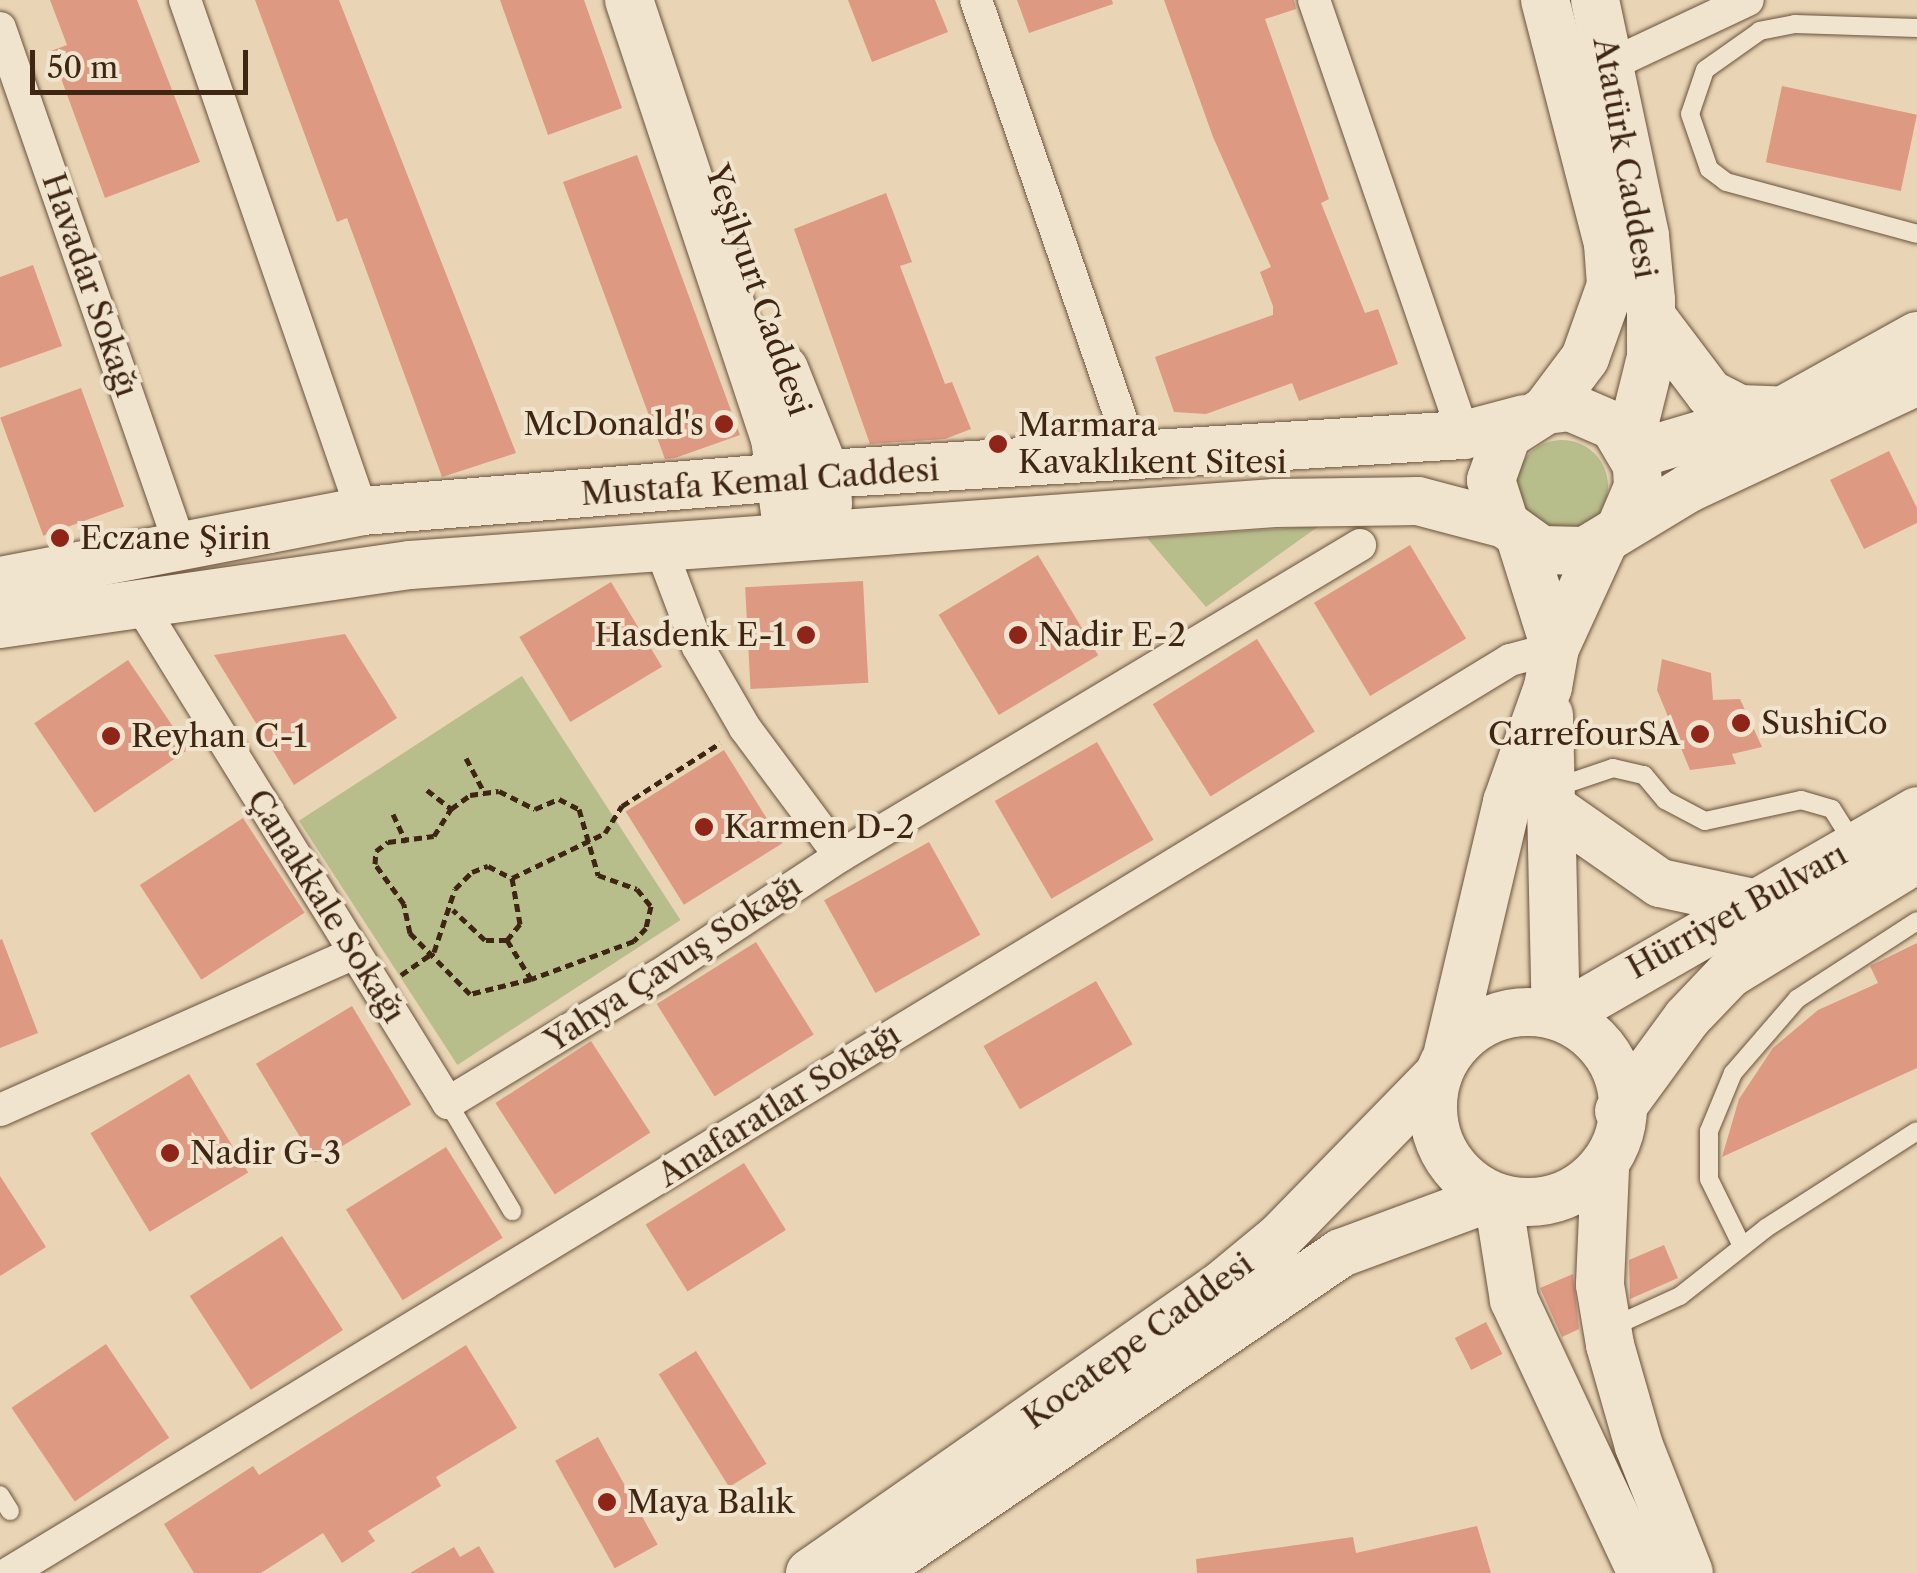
<!DOCTYPE html>
<html>
<head>
<meta charset="utf-8">
<style>
	body { margin:0 }
	#map { position:relative; width:1917px; height:1573px; overflow:hidden; background:#e9d5b5; font-family:"Libre Caslon Text",serif }
	div>[style] { position:absolute }
	[style*='--x'] { left:calc(var(--x)*1px); top:calc(var(--y)*1px); width:calc(var(--w)*1px); rotate:calc(var(--a)*1deg) }
	.green>* { inset:0; background:#b8bd8c; transform-origin:0 0 }
	.round { border-radius:50% }
	.building>* { inset:0; background:#de9982; transform-origin:0 0 }
	.path>* { height:5px; margin-top:-2.5px; transform-origin:0; background:repeating-linear-gradient(90deg,#3f2613 0 8px,transparent 0 13px) }
	.roads { filter:drop-shadow(0 0 2px #6a523c) drop-shadow(0 0 2px #6a523c) }
	.lane>* { height:18px; margin:-9px; padding:0 9px; transform-origin:9px; border-radius:9px; background:#f1e4cf }
	.street>* { height:32px; margin:-16px; padding:0 16px; transform-origin:16px; border-radius:16px; background:#f1e4cf }
	.secondary>* { height:48px; margin:-24px; padding:0 24px; transform-origin:24px; border-radius:24px; background:#f1e4cf }
	.secondary>.ring { margin:-24px; padding:0; box-sizing:content-box; background:none; border:48px solid #f1e4cf; border-radius:50% }
	.dots>* { width:28px; height:28px; translate:-50% -50%; box-sizing:border-box; border:5px solid #f1e4cf; border-radius:50% }
	span { translate:-50% -50%; white-space:nowrap; text-align:center; line-height:1.15; -webkit-text-stroke:8px #f1e4cf; paint-order:stroke }
	.street-label { font-size:32px; color:#3f2613 }
	.poi-label { font-size:32px; color:#3f2613 }
	.right { translate:-100% -50%; text-align:right }
	.left { translate:0 -50%; text-align:left }
	.scale { position:absolute; left:30px; top:50px; width:218px; height:45px; box-sizing:border-box; border:5px solid #3f2613; border-top:0; padding-left:12px; font-size:30px; line-height:35px; white-space:nowrap; color:#3f2613; -webkit-text-stroke:8px #f1e4cf; paint-order:stroke }
</style>
</head>
<body>
<div id="map">
	<div class="green">
		<div class="round" style="left:1516px;top:440px;width:92px;height:92px"></div>
		<div style="clip-path:polygon(1319px 526px,1206px 607px,1147px 538px)"></div>
		<div style="left:522px;top:676px;width:291px;height:266px;rotate:57deg"></div>
	</div>
	<div class="building">
		<div style="clip-path:polygon(50px 0,137px 0,200px 162px,105px 198px,51px 51px,67px 45px)"></div>
		<div style="clip-path:polygon(255px 0,339px 0,516px 453px,442px 477px,347px 218px,337px 222px)"></div>
		<div style="clip-path:polygon(500px 0,584px 0,622px 108px,548px 135px)"></div>
		<div style="clip-path:polygon(848px 0,935px 0,948px 32px,872px 62px)"></div>
		<div style="clip-path:polygon(1017px 0,1112px 0,1113px 4px,1029px 33px)"></div>
		<div style="clip-path:polygon(1164px 0,1294px 0,1296px 9px,1265px 19px,1329px 199px,1321px 203px,1365px 313px,1378px 309px,1398px 364px,1299px 401px,1292px 383px,1206px 414px,1174px 412px,1155px 357px,1273px 315px,1273px 306px,1260px 272px,1271px 267px,1213px 137px)"></div>
		<div style="left:1782px;top:86px;width:138px;height:78px;rotate:12deg"></div>
		<div style="clip-path:polygon(637px 155px,740px 435px,675px 458px,665px 459px,563px 182px)"></div>
		<div style="clip-path:polygon(886px 193px,912px 262px,900px 266px,945px 384px,952px 382px,971px 429px,945px 439px,870px 444px,794px 229px)"></div>
		<div style="clip-path:polygon(33px 265px,62px 346px,0 368px,0 277px)"></div>
		<div style="left:81px;top:388px;width:126px;height:86px;rotate:70deg"></div>
		<div style="clip-path:polygon(1889px 451px,1917px 508px,1917px 523px,1864px 549px,1830px 480px)"></div>
		<div style="left:1410px;top:545px;width:109px;height:112px;rotate:59deg"></div>
		<div style="left:1038px;top:555px;width:117px;height:116px;rotate:59deg"></div>
		<div style="left:863px;top:581px;width:102px;height:118px;rotate:87deg"></div>
		<div style="left:611px;top:582px;width:99px;height:107px;rotate:59deg"></div>
		<div style="clip-path:polygon(345px 634px,397px 718px,294px 785px,214px 655px)"></div>
		<div style="left:1257px;top:639px;width:109px;height:123px;rotate:58deg"></div>
		<div style="clip-path:polygon(1662px 659px,1711px 673px,1713px 700px,1740px 699px,1762px 747px,1732px 754px,1736px 764px,1690px 770px,1657px 690px)"></div>
		<div style="left:128px;top:660px;width:108px;height:113px;rotate:56deg"></div>
		<div style="left:1097px;top:742px;width:113px;height:118px;rotate:60deg"></div>
		<div style="left:724px;top:750px;width:110px;height:116px;rotate:58deg"></div>
		<div style="left:243px;top:818px;width:113px;height:123px;rotate:57deg"></div>
		<div style="left:929px;top:842px;width:106px;height:120px;rotate:61deg"></div>
		<div style="clip-path:polygon(2px 939px,38px 1033px,0 1048px,0 940px)"></div>
		<div style="left:756px;top:942px;width:109px;height:117px;rotate:58deg"></div>
		<div style="clip-path:polygon(1917px 943px,1917px 1068px,1722px 1157px,1739px 1099px,1773px 1048px,1818px 1010px,1878px 983px,1870px 966px)"></div>
		<div style="left:1096px;top:981px;width:73px;height:130px;rotate:60deg"></div>
		<div style="left:352px;top:1006px;width:115px;height:112px;rotate:59deg"></div>
		<div style="left:591px;top:1041px;width:109px;height:114px;rotate:57deg"></div>
		<div style="left:189px;top:1074px;width:115px;height:115px;rotate:59deg"></div>
		<div style="left:446px;top:1147px;width:107px;height:118px;rotate:58deg"></div>
		<div style="left:744px;top:1163px;width:79px;height:116px;rotate:58deg"></div>
		<div style="clip-path:polygon(0 1176px,46px 1247px,0 1276px)"></div>
		<div style="left:282px;top:1236px;width:112px;height:110px;rotate:57deg"></div>
		<div style="clip-path:polygon(1664px 1245px,1678px 1278px,1630px 1299px,1629px 1260px)"></div>
		<div style="clip-path:polygon(1573px 1274px,1579px 1329px,1562px 1337px,1540px 1288px)"></div>
		<div style="left:1486px;top:1322px;width:36px;height:35px;rotate:63deg"></div>
		<div style="left:106px;top:1344px;width:113px;height:114px;rotate:56deg"></div>
		<div style="clip-path:polygon(466px 1345px,517px 1428px,436px 1477px,441px 1486px,368px 1531px,375px 1541px,342px 1563px,323px 1533px,261px 1573px,194px 1573px,164px 1524px,253px 1466px,259px 1475px)"></div>
		<div style="left:696px;top:1351px;width:133px;height:44px;rotate:58deg"></div>
		<div style="left:598px;top:1437px;width:123px;height:49px;rotate:61deg"></div>
		<div style="clip-path:polygon(1477px 1526px,1491px 1573px,1197px 1573px,1196px 1559px,1353px 1537px,1356px 1553px)"></div>
		<div style="clip-path:polygon(479px 1546px,495px 1573px,410px 1573px,454px 1547px,460px 1557px)"></div>
	</div>
	<div class="path">
		<div style="--x:466;--y:758;--w:40;--a:62"></div>
		<div style="--x:427;--y:790;--w:31;--a:38"></div>
		<div style="--x:393;--y:814;--w:31;--a:65"></div>
		<div style="--x:512;--y:878;--w:103;--a:-25.8"></div>
		<div style="--x:605;--y:833;--w:32;--a:-58"></div>
		<div style="--x:622;--y:806;--w:117;--a:-32.7"></div>
		<div style="--x:507;--y:940;--w:46;--a:58.4"></div>
		<div style="--x:531;--y:979;--w:63;--a:166.2"></div>
		<div style="--x:470;--y:994;--w:86;--a:-134.5"></div>
		<div style="--x:410;--y:933;--w:30;--a:-102"></div>
		<div style="--x:404;--y:904;--w:49;--a:-125.9"></div>
		<div style="--x:375;--y:864;--w:13;--a:-86"></div>
		<div style="--x:376;--y:851;--w:15;--a:-37"></div>
		<div style="--x:388;--y:842;--w:46;--a:-7.4"></div>
		<div style="--x:434;--y:836;--w:32;--a:-58"></div>
		<div style="--x:451;--y:809;--w:24;--a:-36"></div>
		<div style="--x:470;--y:795;--w:29;--a:-8"></div>
		<div style="--x:499;--y:791;--w:40;--a:26.6"></div>
		<div style="--x:535;--y:809;--w:26;--a:-23"></div>
		<div style="--x:559;--y:799;--w:22;--a:27"></div>
		<div style="--x:579;--y:809;--w:69;--a:73.9"></div>
		<div style="--x:598;--y:875;--w:41;--a:19.7"></div>
		<div style="--x:637;--y:889;--w:22;--a:51"></div>
		<div style="--x:651;--y:906;--w:23;--a:103"></div>
		<div style="--x:646;--y:928;--w:18;--a:133"></div>
		<div style="--x:634;--y:941;--w:110;--a:159.7"></div>
		<div style="--x:401;--y:975;--w:40;--a:-34.9"></div>
		<div style="--x:434;--y:952;--w:66;--a:-71.6"></div>
		<div style="--x:455;--y:889;--w:24;--a:-45"></div>
		<div style="--x:472;--y:872;--w:17;--a:-21"></div>
		<div style="--x:488;--y:866;--w:27;--a:27"></div>
		<div style="--x:512;--y:878;--w:47;--a:80.1"></div>
		<div style="--x:520;--y:924;--w:21;--a:129"></div>
		<div style="--x:507;--y:940;--w:22;--a:180"></div>
		<div style="--x:485;--y:940;--w:44;--a:-136.8"></div>
	</div>
	<div class="roads">
		<div class="lane">
			<div style="--x:1917;--y:28;--w:122;--a:-178.1"></div>
			<div style="--x:1795;--y:24;--w:36;--a:169"></div>
			<div style="--x:1760;--y:31;--w:67;--a:144.7"></div>
			<div style="--x:1705;--y:70;--w:46;--a:108.8"></div>
			<div style="--x:1690;--y:114;--w:58;--a:70.9"></div>
			<div style="--x:1709;--y:169;--w:21;--a:37"></div>
			<div style="--x:1726;--y:182;--w:198;--a:15.2"></div>
			<div style="--x:1554;--y:788;--w:62;--a:-18.7"></div>
			<div style="--x:1613;--y:768;--w:32;--a:13"></div>
			<div style="--x:1644;--y:775;--w:33;--a:50"></div>
			<div style="--x:1665;--y:800;--w:45;--a:27.7"></div>
			<div style="--x:1705;--y:821;--w:98;--a:-12.3"></div>
			<div style="--x:1801;--y:800;--w:32;--a:16"></div>
			<div style="--x:1832;--y:809;--w:41;--a:57.8"></div>
			<div style="--x:448;--y:1103;--w:126;--a:59.3"></div>
			<div style="--x:1742;--y:1246;--w:75;--a:-116.2"></div>
			<div style="--x:1709;--y:1179;--w:48;--a:-90"></div>
			<div style="--x:1709;--y:1131;--w:63;--a:-67.5"></div>
			<div style="--x:1733;--y:1073;--w:98;--a:-49.1"></div>
			<div style="--x:1797;--y:999;--w:143;--a:-33"></div>
			<div style="--x:1612;--y:1327;--w:75;--a:-24.5"></div>
			<div style="--x:1680;--y:1296;--w:110;--a:-38.3"></div>
			<div style="--x:1766;--y:1228;--w:179;--a:-32.7"></div>
			<div style="--x:0;--y:1495;--w:19;--a:58"></div>
		</div>
		<div class="street">
			<div style="--x:185;--y:0;--w:541;--a:70.89"></div>
			<div style="--x:976;--y:0;--w:482;--a:70.9"></div>
			<div style="--x:1314;--y:0;--w:460;--a:71"></div>
			<div style="--x:0;--y:28;--w:544;--a:70.8"></div>
			<div style="--x:1612;--y:64;--w:150;--a:-25.2"></div>
			<div style="--x:659;--y:544;--w:110;--a:69.3"></div>
			<div style="--x:698;--y:647;--w:94;--a:59.9"></div>
			<div style="--x:745;--y:728;--w:159;--a:53.4"></div>
			<div style="--x:139;--y:603;--w:588;--a:58.28"></div>
			<div style="--x:448;--y:1103;--w:245;--a:-31.2"></div>
			<div style="--x:658;--y:976;--w:218;--a:-33.4"></div>
			<div style="--x:840;--y:856;--w:606;--a:-30.88"></div>
			<div style="--x:0;--y:1110;--w:388;--a:-23.9"></div>
			<div style="--x:9;--y:1573;--w:1757;--a:-31.31"></div>
			<div style="--x:1510;--y:660;--w:47;--a:-14.9"></div>
		</div>
		<div class="secondary">
			<div style="--x:629;--y:0;--w:462;--a:71.6"></div>
			<div style="--x:775;--y:438;--w:76;--a:82.4"></div>
			<div style="--x:1545;--y:0;--w:252;--a:75.5"></div>
			<div style="--x:1608;--y:244;--w:41;--a:85.8"></div>
			<div style="--x:1611;--y:285;--w:77;--a:109.6"></div>
			<div style="--x:1585;--y:358;--w:65;--a:126.9"></div>
			<div style="--x:1595;--y:0;--w:241;--a:78"></div>
			<div style="--x:1645;--y:236;--w:64;--a:84.6"></div>
			<div style="--x:1651;--y:300;--w:57;--a:90"></div>
			<div style="--x:1651;--y:357;--w:91;--a:104"></div>
			<div style="--x:1651;--y:316;--w:98;--a:52.9"></div>
			<div style="--x:1710;--y:394;--w:34;--a:27"></div>
			<div style="--x:1740;--y:409;--w:34;--a:2"></div>
			<div style="--x:784;--y:369;--w:113;--a:68.2"></div>
			<div style="--x:826;--y:474;--w:30;--a:86"></div>
			<div style="--x:1633;--y:455;--w:155;--a:-16.5"></div>
			<div style="--x:1782;--y:411;--w:154;--a:-29.1"></div>
			<div style="--x:1621;--y:527;--w:43;--a:-67"></div>
			<div style="--x:1638;--y:487;--w:22;--a:-93"></div>
			<div style="--x:1637;--y:465;--w:45;--a:-120.5"></div>
			<div style="--x:1614;--y:426;--w:48;--a:-156.6"></div>
			<div style="--x:1570;--y:407;--w:24;--a:173"></div>
			<div style="--x:1546;--y:410;--w:46;--a:147.3"></div>
			<div style="--x:1507;--y:435;--w:48;--a:109.6"></div>
			<div style="--x:1491;--y:480;--w:46;--a:72.3"></div>
			<div style="--x:1505;--y:524;--w:44;--a:35.8"></div>
			<div style="--x:1541;--y:550;--w:44;--a:1.3"></div>
			<div style="--x:1585;--y:551;--w:122;--a:-31.2"></div>
			<div style="--x:1689;--y:488;--w:252;--a:-25.1"></div>
			<div style="--x:1521;--y:540;--w:113;--a:72.5"></div>
			<div style="--x:0;--y:581;--w:369;--a:-10.9"></div>
			<div style="--x:362;--y:511;--w:465;--a:-4.6"></div>
			<div style="--x:826;--y:474;--w:639;--a:-3.5"></div>
			<div style="--x:1464;--y:435;--w:62;--a:-14.9"></div>
			<div style="--x:0;--y:624;--w:414;--a:-8.2"></div>
			<div style="--x:410;--y:565;--w:867;--a:-4.1"></div>
			<div style="--x:1275;--y:503;--w:143;--a:-0.8"></div>
			<div style="--x:1418;--y:501;--w:90;--a:14.8"></div>
			<div style="--x:1549;--y:715;--w:299;--a:88.7"></div>
			<div style="--x:1551;--y:807;--w:133;--a:34.9"></div>
			<div style="--x:1660;--y:883;--w:95;--a:12.1"></div>
			<div class="ring" style="left:1433px;top:1012px;width:142px;height:142px"></div>
			<div style="--x:1561;--y:1016;--w:411;--a:-29.9"></div>
			<div style="--x:1448;--y:1052;--w:257;--a:-76.7"></div>
			<div style="--x:1507;--y:802;--w:122;--a:-70.4"></div>
			<div style="--x:1548;--y:687;--w:40;--a:-80"></div>
			<div style="--x:1555;--y:648;--w:115;--a:-65.4"></div>
			<div style="--x:1619;--y:1111;--w:115;--a:-53.8"></div>
			<div style="--x:1687;--y:1018;--w:61;--a:-46.3"></div>
			<div style="--x:1729;--y:974;--w:220;--a:-31.5"></div>
			<div style="--x:1605;--y:1169;--w:116;--a:92.5"></div>
			<div style="--x:1600;--y:1285;--w:61;--a:80.5"></div>
			<div style="--x:1610;--y:1345;--w:105;--a:74"></div>
			<div style="--x:1639;--y:1446;--w:136;--a:68.5"></div>
			<div style="--x:1498;--y:1199;--w:102;--a:81"></div>
			<div style="--x:1514;--y:1300;--w:302;--a:64.9"></div>
			<div style="--x:810;--y:1573;--w:503;--a:-34.95"></div>
			<div style="--x:1222;--y:1285;--w:75;--a:-39.6"></div>
			<div style="--x:1280;--y:1237;--w:226;--a:-45.7"></div>
			<div style="--x:872;--y:1573;--w:568;--a:-34.31"></div>
			<div style="--x:1341;--y:1253;--w:161;--a:-20.3"></div>
		</div>
	</div>
	<div class="dots">
		<div style="left:724px;top:424px;background:#8f2418"></div>
		<div style="left:998px;top:444px;background:#8f2418"></div>
		<div style="left:60px;top:538px;background:#8f2418"></div>
		<div style="left:806px;top:635px;background:#8f2418"></div>
		<div style="left:1018px;top:635px;background:#8f2418"></div>
		<div style="left:1741px;top:723px;background:#8f2418"></div>
		<div style="left:1700px;top:734px;background:#8f2418"></div>
		<div style="left:111px;top:736px;background:#8f2418"></div>
		<div style="left:704px;top:827px;background:#8f2418"></div>
		<div style="left:170px;top:1153px;background:#8f2418"></div>
		<div style="left:607px;top:1502px;background:#8f2418"></div>
	</div>
	<div class="street-label">
		<span style="left:1625px;top:158px;rotate:80deg">Atatürk Caddesi</span>
		<span style="left:90px;top:285px;rotate:71deg">Havadar Sokağı</span>
		<span style="left:758px;top:290px;rotate:71deg">Yeşilyurt Caddesi</span>
		<span style="left:760px;top:482px;rotate:-4deg">Mustafa Kemal Caddesi</span>
		<span style="left:326px;top:906px;rotate:58deg">Çanakkale Sokağı</span>
		<span style="left:1737px;top:911px;rotate:-29deg">Hürriyet Bulvarı</span>
		<span style="left:673px;top:963px;rotate:-33deg">Yahya Çavuş Sokağı</span>
		<span style="left:779px;top:1105px;rotate:-32deg">Anafaratlar Sokağı</span>
		<span style="left:1138px;top:1341px;rotate:-36deg">Kocatepe Caddesi</span>
	</div>
	<div class="poi-label">
		<span class="right" style="left:704px;top:424px">McDonald's</span>
		<span class="left" style="left:1018px;top:444px">Marmara<br>Kavaklıkent Sitesi</span>
		<span class="left" style="left:80px;top:538px">Eczane Şirin</span>
		<span class="right" style="left:786px;top:635px">Hasdenk E-1</span>
		<span class="left" style="left:1038px;top:635px">Nadir E-2</span>
		<span class="left" style="left:1761px;top:723px">SushiCo</span>
		<span class="right" style="left:1680px;top:734px">CarrefourSA</span>
		<span class="left" style="left:131px;top:736px">Reyhan C-1</span>
		<span class="left" style="left:724px;top:827px">Karmen D-2</span>
		<span class="left" style="left:190px;top:1153px">Nadir G-3</span>
		<span class="left" style="left:627px;top:1502px">Maya Balık</span>
	</div>
	<div class="scale">50 m</div>
</div>
</body>
</html>
